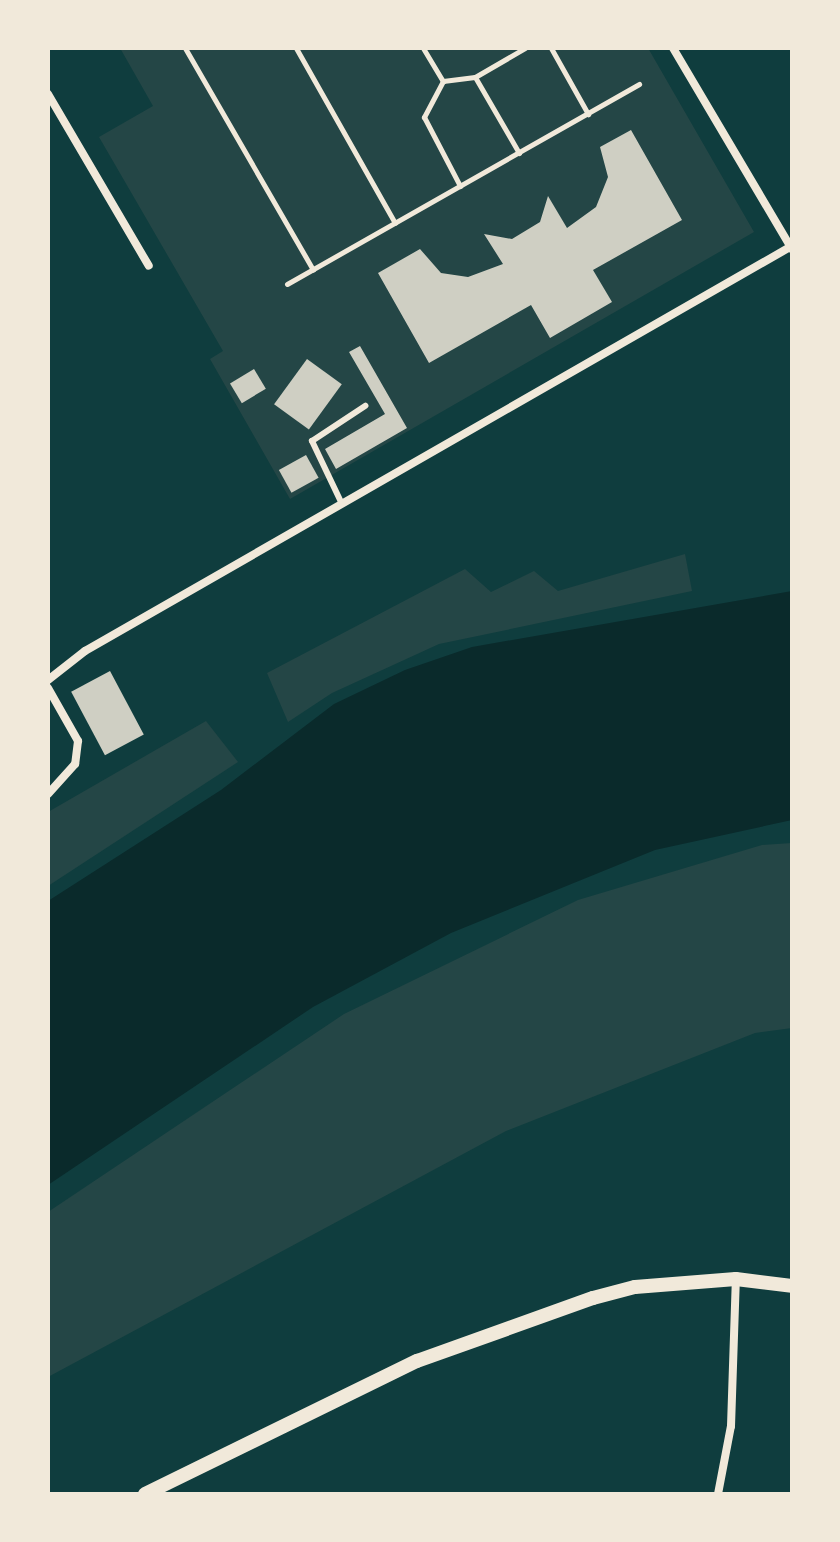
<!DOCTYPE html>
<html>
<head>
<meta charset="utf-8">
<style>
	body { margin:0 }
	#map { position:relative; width:840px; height:1542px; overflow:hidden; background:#0f3d3e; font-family:Barlow,sans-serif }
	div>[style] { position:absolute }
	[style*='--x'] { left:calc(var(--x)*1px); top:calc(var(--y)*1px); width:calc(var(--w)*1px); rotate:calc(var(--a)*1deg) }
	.green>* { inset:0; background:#244646 }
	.water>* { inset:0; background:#0a2a2b }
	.building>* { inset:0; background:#cfcfc3; transform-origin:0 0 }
	.path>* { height:5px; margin:-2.5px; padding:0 2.5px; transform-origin:2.5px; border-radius:2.5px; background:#f1e9da }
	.service>* { height:6px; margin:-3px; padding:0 3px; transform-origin:3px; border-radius:3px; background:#f1e9da }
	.minor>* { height:8px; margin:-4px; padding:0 4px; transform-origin:4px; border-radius:4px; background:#f1e9da }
	.tertiary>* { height:14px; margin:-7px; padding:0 7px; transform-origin:7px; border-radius:7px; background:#f1e9da }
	span { translate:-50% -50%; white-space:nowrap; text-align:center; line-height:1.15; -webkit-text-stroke:6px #f1e9da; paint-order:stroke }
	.frame { position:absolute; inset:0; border:50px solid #f1e9da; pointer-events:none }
</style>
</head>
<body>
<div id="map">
	<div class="green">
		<div style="clip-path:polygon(120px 48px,648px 48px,754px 232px,290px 499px,210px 359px,223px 351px,99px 137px,153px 106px)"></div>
		<div style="clip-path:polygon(685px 554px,692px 591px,439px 644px,332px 693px,288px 722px,267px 673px,465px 569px,491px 592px,534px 571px,558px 591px)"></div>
		<div style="clip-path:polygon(206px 721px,238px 762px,48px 886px,48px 812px)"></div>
		<div style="clip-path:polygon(792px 843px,792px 1028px,755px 1033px,506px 1131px,48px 1377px,48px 1212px,344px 1014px,578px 900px,762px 845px)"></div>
	</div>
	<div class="water">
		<div style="clip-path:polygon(792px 591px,792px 820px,655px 850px,451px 933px,313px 1007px,48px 1185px,48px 901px,221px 790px,334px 704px,405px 670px,472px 647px)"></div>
	</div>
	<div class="building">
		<div style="clip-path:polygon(631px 130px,682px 220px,593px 270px,612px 302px,550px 338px,531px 305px,429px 363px,378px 273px,420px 249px,441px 273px,468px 277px,503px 264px,484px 234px,512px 239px,540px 222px,548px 196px,567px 228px,596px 207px,608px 177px,600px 147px)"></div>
		<div style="clip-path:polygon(360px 346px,407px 428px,336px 469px,325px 449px,385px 414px,349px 352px)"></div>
		<div style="left:307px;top:359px;width:43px;height:56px;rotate:36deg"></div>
		<div style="left:254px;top:369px;width:23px;height:28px;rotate:59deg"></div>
		<div style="left:306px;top:455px;width:26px;height:31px;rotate:61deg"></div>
		<div style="left:110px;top:671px;width:72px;height:44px;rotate:62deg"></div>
	</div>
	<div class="path">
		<div style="--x:185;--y:48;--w:256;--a:60"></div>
		<div style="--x:296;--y:48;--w:201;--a:60.5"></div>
		<div style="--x:423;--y:48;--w:39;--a:59"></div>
		<div style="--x:443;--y:81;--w:41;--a:117.8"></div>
		<div style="--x:424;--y:117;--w:78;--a:62.4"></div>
		<div style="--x:551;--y:48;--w:76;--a:60.7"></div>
		<div style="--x:475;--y:77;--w:58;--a:-30.1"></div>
		<div style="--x:443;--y:81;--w:32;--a:-7"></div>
		<div style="--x:475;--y:77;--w:88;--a:59.9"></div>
		<div style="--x:287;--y:284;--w:405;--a:-29.6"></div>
	</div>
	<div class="service">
		<div style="--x:342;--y:504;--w:70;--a:-115.5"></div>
		<div style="--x:312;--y:441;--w:64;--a:-33.4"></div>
	</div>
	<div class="minor">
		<div style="--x:673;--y:48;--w:234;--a:59.4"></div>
		<div style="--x:48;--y:94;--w:199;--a:59.6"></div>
		<div style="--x:48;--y:680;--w:47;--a:-38.1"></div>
		<div style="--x:85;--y:651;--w:815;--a:-29.81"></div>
		<div style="--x:48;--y:688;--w:61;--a:60.5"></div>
		<div style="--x:78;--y:741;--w:23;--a:97"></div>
		<div style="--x:75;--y:764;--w:40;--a:132"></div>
		<div style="--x:718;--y:1494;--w:69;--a:-79.2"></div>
		<div style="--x:731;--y:1426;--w:147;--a:-88.1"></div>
	</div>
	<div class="tertiary">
		<div style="--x:145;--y:1494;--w:303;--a:-26.1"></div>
		<div style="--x:417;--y:1361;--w:187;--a:-19.7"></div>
		<div style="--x:593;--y:1298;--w:43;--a:-14.7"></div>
		<div style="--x:635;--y:1287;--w:101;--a:-4.5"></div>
		<div style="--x:736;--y:1279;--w:56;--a:7.1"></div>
	</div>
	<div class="frame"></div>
</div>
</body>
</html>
